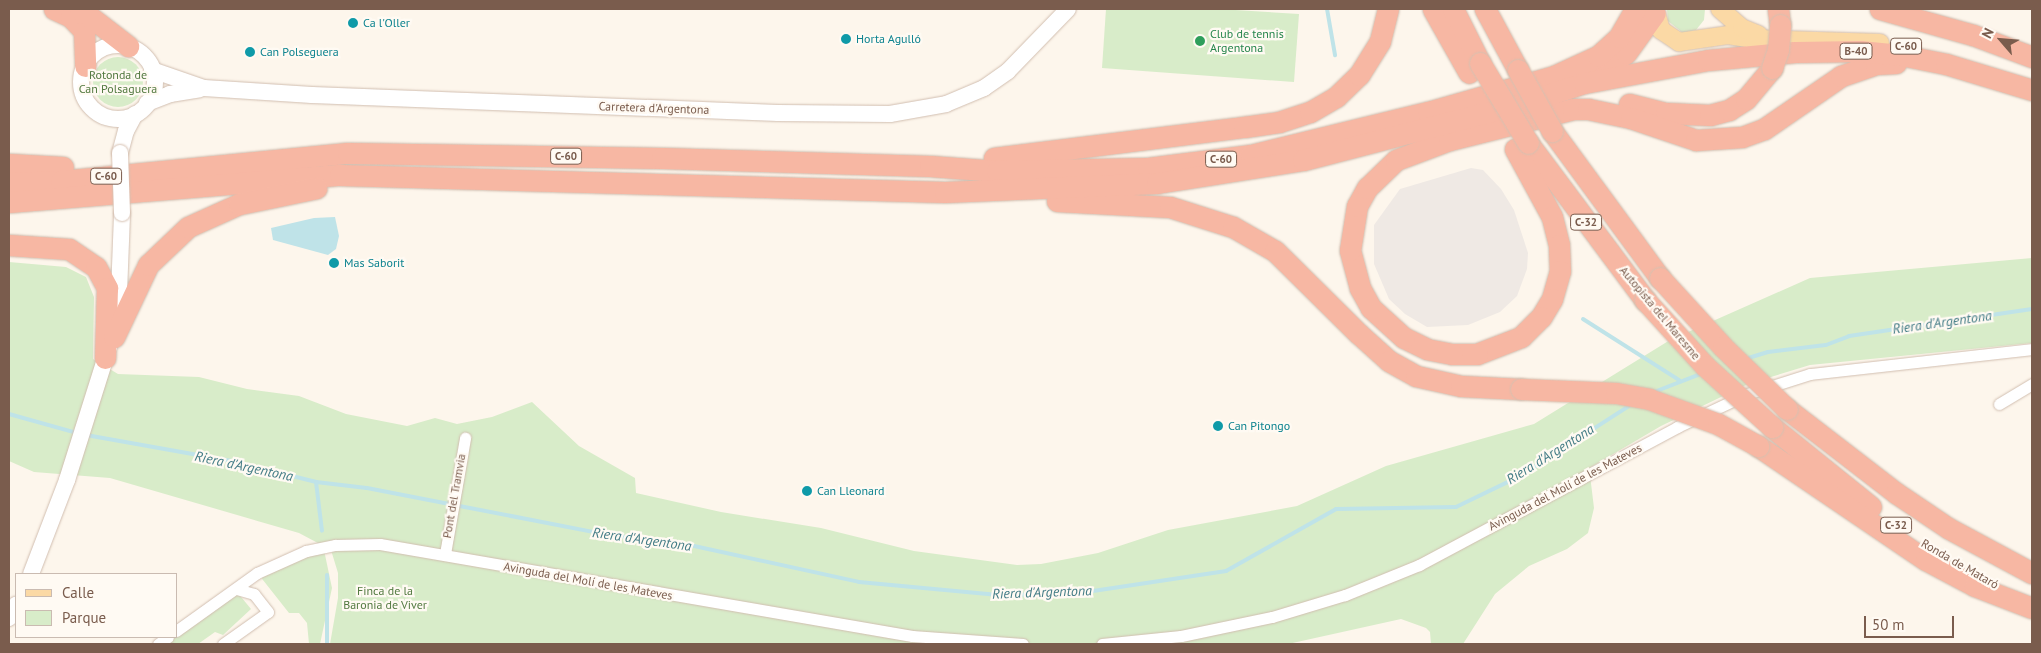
<!DOCTYPE html>
<html>
<head>
<meta charset="utf-8">
<style>
	body { margin:0 }
	#map { position:relative; width:2041px; height:653px; overflow:hidden; background:#fdf6ec; font-family:"PT Sans",sans-serif }
	div>[style] { position:absolute }
	[style*='--x'] { left:calc(var(--x)*1px); top:calc(var(--y)*1px); width:calc(var(--w)*1px); rotate:calc(var(--a)*1deg) }
	.industrial>* { inset:0; background:#efe9e4 }
	.green>* { inset:0; background:#d8ecc9 }
	.round { border-radius:50% }
	.water>* { inset:0; background:#bfe3e8 }
	.stream>* { height:4px; margin:-2px; padding:0 2px; transform-origin:2px; border-radius:2px; background:#bfe3e8 }
	.roads { filter:drop-shadow(0 0 1px #d1beb0) drop-shadow(0 0 1px #d1beb0) }
	.street>* { height:11px; margin:-5.5px; padding:0 5.5px; transform-origin:5.5px; border-radius:5.5px; background:#fff }
	.secondary>* { height:16px; margin:-8px; padding:0 8px; transform-origin:8px; border-radius:8px; background:#fff }
	.secondary>.ring { margin:-8px; padding:0; box-sizing:content-box; background:none; border:16px solid #fff; border-radius:50% }
	.primary>* { height:18px; margin:-9px; padding:0 9px; transform-origin:9px; border-radius:9px; background:#fbd9a5 }
	.highway>* { height:21px; margin:-10.5px; padding:0 10.5px; transform-origin:10.5px; border-radius:10.5px; background:#f7b7a3 }
	.bridges { filter:drop-shadow(0 0 1px #d6c0b0) drop-shadow(0 0 1px #d6c0b0) }
	.secondary-bridge>* { height:16px; margin:-8px; padding:0 8px; transform-origin:8px; border-radius:8px; background:#fff }
	.highway-bridge>* { height:21px; margin:-10.5px; padding:0 10.5px; transform-origin:10.5px; border-radius:10.5px; background:#f7b7a3 }
	.dots>* { width:14px; height:14px; translate:-50% -50%; box-sizing:border-box; border:2px solid #fffaf3; border-radius:50% }
	span { translate:-50% -50%; white-space:nowrap; text-align:center; line-height:1.15; -webkit-text-stroke:4.5px #fffaf3; paint-order:stroke }
	.shield-label span { padding:1px 4px; background:#fffaf3; border:1px solid; border-radius:4px; -webkit-text-stroke-width:0 }
	.shield-label { font-size:11px; color:#7a5c4d; font-weight:700 }
	.culture-label { font-size:12px; color:#0d838f }
	.left { translate:0 -50%; text-align:left }
	.leisure-label { font-size:12px; color:#27864d }
	.park-label { font-size:12px; color:#537a41 }
	.street-label { font-size:12px; color:#7a5c4d }
	.water-label { font-size:14px; color:#437c86; font-style:italic }
	.frame { position:absolute; inset:0; border:10px solid #7a5c4d; pointer-events:none }
	.legend { position:absolute; left:15px; top:573px; width:162px; height:65px; box-sizing:border-box; background:#fffaf3; border:1px solid #cabbb1; margin:0; padding:6px 9px; list-style:none; font-size:15px; color:#7a5c4d }
	.legend li { display:flex; align-items:center; gap:10px; height:25px }
	.legend b { width:25px; border:1px solid #cabbb1 }
	.north { position:absolute; left:1976px; top:15px; width:50px; height:50px; -webkit-text-stroke:4px #fffaf3; paint-order:stroke; rotate:297deg; font-size:14px; font-weight:700; line-height:20px; text-align:center; color:#7a5c4d }
	.north::after { content:''; display:block; margin:auto; width:18px; height:22px; background:#7a5c4d; clip-path:polygon(50% 0,100% 100%,50% 72%,0 100%) }
	.scale { position:absolute; left:1864px; top:616px; width:90px; height:22px; box-sizing:border-box; border:2px solid #7a5c4d; border-top:0; padding-left:6px; font-size:15px; line-height:18px; white-space:nowrap; color:#7a5c4d; -webkit-text-stroke:4px #fffaf3; paint-order:stroke }
</style>
</head>
<body>
<div id="map">
	<div class="industrial">
		<div style="clip-path:polygon(1471px 168px,1483px 170px,1501px 189px,1514px 210px,1528px 253px,1527px 269px,1517px 296px,1500px 312px,1468px 325px,1427px 327px,1405px 314px,1389px 299px,1374px 264px,1374px 225px,1400px 189px)"></div>
	</div>
	<div class="green">
		<div style="clip-path:polygon(1106px 9px,1219px 9px,1299px 14px,1294px 82px,1102px 68px)"></div>
		<div style="clip-path:polygon(1667px 9px,1705px 9px,1704px 20px,1696px 30px,1683px 33px,1668px 21px)"></div>
		<div class="round" style="left:93px;top:57px;width:50px;height:50px"></div>
		<div style="clip-path:polygon(2032px 258px,2032px 343px,1810px 365px,1748px 384px,1661px 426px,1586px 470px,1590px 475px,1594px 508px,1588px 533px,1567px 549px,1529px 566px,1495px 594px,1463px 644px,1431px 644px,1430px 632px,1426px 628px,1401px 619px,1288px 644px,330px 644px,338px 598px,338px 573px,331px 550px,299px 533px,110px 478px,34px 472px,9px 461px,9px 262px,66px 267px,86px 277px,94px 297px,93px 359px,118px 374px,199px 377px,247px 389px,299px 396px,346px 414px,407px 426px,435px 418px,457px 424px,492px 417px,532px 402px,579px 446px,635px 478px,636px 493px,721px 512px,821px 528px,914px 551px,1017px 565px,1041px 564px,1098px 553px,1168px 530px,1297px 506px,1386px 466px,1534px 424px,1670px 340px,1810px 278px)"></div>
		<div style="clip-path:polygon(324px 550px,332px 588px,320px 644px,309px 644px,307px 623px,299px 613px,289px 613px,259px 575px)"></div>
		<div style="clip-path:polygon(237px 592px,251px 609px,223px 635px,215px 632px,198px 644px,164px 644px)"></div>
	</div>
	<div class="water">
		<div style="clip-path:polygon(335px 217px,339px 236px,336px 249px,328px 255px,273px 240px,271px 228px,314px 218px)"></div>
	</div>
	<div class="stream">
		<div style="--x:1327;--y:9;--w:47;--a:80.1"></div>
		<div style="--x:1583;--y:319;--w:114;--a:32.4"></div>
		<div style="--x:1745;--y:359;--w:24;--a:-17"></div>
		<div style="--x:1768;--y:352;--w:58;--a:-6.9"></div>
		<div style="--x:1826;--y:345;--w:25;--a:-21"></div>
		<div style="--x:1849;--y:336;--w:185;--a:-8.4"></div>
		<div style="--x:1654;--y:392;--w:53;--a:-21.2"></div>
		<div style="--x:9;--y:414;--w:71;--a:15.6"></div>
		<div style="--x:86;--y:435;--w:148;--a:10.1"></div>
		<div style="--x:232;--y:461;--w:87;--a:14"></div>
		<div style="--x:316;--y:482;--w:51;--a:6.7"></div>
		<div style="--x:367;--y:488;--w:247;--a:11"></div>
		<div style="--x:609;--y:535;--w:77;--a:6.8"></div>
		<div style="--x:685;--y:544;--w:178;--a:12.3"></div>
		<div style="--x:859;--y:582;--w:140;--a:5.3"></div>
		<div style="--x:998;--y:595;--w:75;--a:-0.8"></div>
		<div style="--x:1073;--y:594;--w:155;--a:-8.5"></div>
		<div style="--x:1226;--y:571;--w:126;--a:-29.4"></div>
		<div style="--x:1336;--y:509;--w:120;--a:-1"></div>
		<div style="--x:1456;--y:507;--w:71;--a:-25.8"></div>
		<div style="--x:1520;--y:476;--w:133;--a:-32.7"></div>
		<div style="--x:316;--y:482;--w:49;--a:83"></div>
		<div style="--x:327;--y:575;--w:69;--a:90"></div>
	</div>
	<div class="roads">
		<div class="street">
			<div style="--x:1999;--y:404;--w:39;--a:-31"></div>
			<div style="--x:445;--y:554;--w:118;--a:-80.2"></div>
			<div style="--x:176;--y:631;--w:100;--a:-35.6"></div>
			<div style="--x:257;--y:573;--w:54;--a:-24.2"></div>
			<div style="--x:306;--y:551;--w:30;--a:-12"></div>
			<div style="--x:335;--y:545;--w:45;--a:-1.3"></div>
			<div style="--x:380;--y:544;--w:540;--a:9.81"></div>
			<div style="--x:912;--y:636;--w:111;--a:4.1"></div>
			<div style="--x:158;--y:644;--w:12;--a:-35"></div>
			<div style="--x:223;--y:644;--w:55;--a:-35.4"></div>
			<div style="--x:268;--y:612;--w:23;--a:-128"></div>
			<div style="--x:254;--y:594;--w:19;--a:-164"></div>
			<div style="--x:1102;--y:644;--w:79;--a:-5.8"></div>
			<div style="--x:1181;--y:636;--w:93;--a:-11.8"></div>
			<div style="--x:1272;--y:617;--w:76;--a:-16.8"></div>
			<div style="--x:1345;--y:595;--w:80;--a:-22.1"></div>
			<div style="--x:1419;--y:565;--w:293;--a:-28.1"></div>
			<div style="--x:1677;--y:427;--w:77;--a:-25.2"></div>
			<div style="--x:1747;--y:394;--w:66;--a:-17.6"></div>
			<div style="--x:1810;--y:374;--w:223;--a:-6.4"></div>
		</div>
		<div class="secondary">
			<div class="ring" style="left:81px;top:45px;width:58px;height:58px"></div>
			<div style="--x:152;--y:70;--w:55;--a:19.1"></div>
			<div style="--x:204;--y:88;--w:108;--a:3.7"></div>
			<div style="--x:312;--y:95;--w:466;--a:2.2"></div>
			<div style="--x:778;--y:113;--w:112;--a:0.5"></div>
			<div style="--x:890;--y:114;--w:57;--a:-10.1"></div>
			<div style="--x:946;--y:104;--w:41;--a:-22.8"></div>
			<div style="--x:984;--y:88;--w:29;--a:-35"></div>
			<div style="--x:1008;--y:71;--w:86;--a:-45.9"></div>
			<div style="--x:147;--y:103;--w:25;--a:-21"></div>
			<div style="--x:170;--y:94;--w:30;--a:-9"></div>
			<div style="--x:120;--y:153;--w:23;--a:-75"></div>
			<div style="--x:126;--y:131;--w:19;--a:-62"></div>
			<div style="--x:118;--y:319;--w:106;--a:-87.8"></div>
			<div style="--x:31;--y:574;--w:101;--a:-69"></div>
			<div style="--x:67;--y:480;--w:139;--a:-72.5"></div>
			<div style="--x:9;--y:618;--w:15;--a:-62"></div>
		</div>
		<div class="primary">
			<div style="--x:1655;--y:9;--w:22;--a:74"></div>
			<div style="--x:1661;--y:30;--w:22;--a:34"></div>
			<div style="--x:1679;--y:42;--w:49;--a:-8.1"></div>
			<div style="--x:1728;--y:35;--w:25;--a:9"></div>
			<div style="--x:1753;--y:39;--w:127;--a:1.8"></div>
			<div style="--x:1720;--y:9;--w:29;--a:41"></div>
			<div style="--x:1742;--y:28;--w:18;--a:22"></div>
		</div>
		<div class="highway">
			<div style="--x:54;--y:9;--w:19;--a:25"></div>
			<div style="--x:71;--y:17;--w:19;--a:47"></div>
			<div style="--x:84;--y:31;--w:35;--a:88"></div>
			<div style="--x:80;--y:9;--w:61;--a:37.6"></div>
			<div style="--x:1433;--y:9;--w:73;--a:60.6"></div>
			<div style="--x:1453;--y:9;--w:60;--a:63.4"></div>
			<div style="--x:1485;--y:9;--w:69;--a:61.6"></div>
			<div style="--x:1778;--y:9;--w:16;--a:83"></div>
			<div style="--x:1880;--y:9;--w:97;--a:15.6"></div>
			<div style="--x:1973;--y:35;--w:63;--a:20.4"></div>
			<div style="--x:1589;--y:73;--w:22;--a:-21"></div>
			<div style="--x:1610;--y:65;--w:20;--a:-37"></div>
			<div style="--x:1626;--y:53;--w:49;--a:-54.1"></div>
			<div style="--x:1629;--y:104;--w:38;--a:14"></div>
			<div style="--x:1666;--y:113;--w:44;--a:2.6"></div>
			<div style="--x:1710;--y:115;--w:20;--a:-15"></div>
			<div style="--x:1729;--y:110;--w:20;--a:-33"></div>
			<div style="--x:1746;--y:99;--w:40;--a:-50"></div>
			<div style="--x:1552;--y:131;--w:182;--a:53.7"></div>
			<div style="--x:1528;--y:143;--w:196;--a:53.3"></div>
			<div style="--x:1515;--y:149;--w:77;--a:61.4"></div>
			<div style="--x:1552;--y:217;--w:29;--a:76"></div>
			<div style="--x:1559;--y:245;--w:26;--a:88"></div>
			<div style="--x:1560;--y:271;--w:29;--a:106"></div>
			<div style="--x:1552;--y:299;--w:21;--a:121"></div>
			<div style="--x:1541;--y:317;--w:28;--a:135"></div>
			<div style="--x:1521;--y:337;--w:47;--a:158.9"></div>
			<div style="--x:1477;--y:354;--w:25;--a:180"></div>
			<div style="--x:1452;--y:354;--w:25;--a:-169"></div>
			<div style="--x:1427;--y:349;--w:25;--a:-154"></div>
			<div style="--x:1404;--y:338;--w:45;--a:-137.7"></div>
			<div style="--x:1371;--y:308;--w:23;--a:-119"></div>
			<div style="--x:1360;--y:288;--w:39;--a:-105"></div>
			<div style="--x:1350;--y:250;--w:45;--a:-81"></div>
			<div style="--x:1357;--y:206;--w:21;--a:-61"></div>
			<div style="--x:1367;--y:188;--w:40;--a:-44"></div>
			<div style="--x:1396;--y:160;--w:57;--a:-20.7"></div>
			<div style="--x:1449;--y:140;--w:128;--a:-14"></div>
			<div style="--x:1573;--y:109;--w:15;--a:0"></div>
			<div style="--x:1588;--y:109;--w:44;--a:11.8"></div>
			<div style="--x:1631;--y:118;--w:69;--a:18.7"></div>
			<div style="--x:1696;--y:140;--w:46;--a:-3.7"></div>
			<div style="--x:1742;--y:137;--w:23;--a:-20"></div>
			<div style="--x:1764;--y:129;--w:93;--a:-34.5"></div>
			<div style="--x:1841;--y:76;--w:37;--a:-19"></div>
			<div style="--x:1876;--y:64;--w:20;--a:-3"></div>
			<div style="--x:994;--y:158;--w:252;--a:-7.1"></div>
			<div style="--x:1244;--y:127;--w:35;--a:-8"></div>
			<div style="--x:1279;--y:122;--w:33;--a:-18"></div>
			<div style="--x:1310;--y:112;--w:30;--a:-30"></div>
			<div style="--x:1336;--y:97;--w:32;--a:-44"></div>
			<div style="--x:1359;--y:75;--w:40;--a:-58"></div>
			<div style="--x:1380;--y:41;--w:33;--a:-76"></div>
			<div style="--x:9;--y:164;--w:54;--a:3.2"></div>
			<div style="--x:9;--y:183;--w:52;--a:-2.2"></div>
			<div style="--x:61;--y:181;--w:288;--a:-5.6"></div>
			<div style="--x:348;--y:153;--w:314;--a:0.9"></div>
			<div style="--x:662;--y:158;--w:268;--a:1.7"></div>
			<div style="--x:930;--y:166;--w:67;--a:4.3"></div>
			<div style="--x:997;--y:171;--w:151;--a:-1.1"></div>
			<div style="--x:1148;--y:168;--w:104;--a:-7.2"></div>
			<div style="--x:1251;--y:155;--w:182;--a:-13.7"></div>
			<div style="--x:1428;--y:112;--w:131;--a:-15.9"></div>
			<div style="--x:1554;--y:76;--w:48;--a:-24.4"></div>
			<div style="--x:1598;--y:56;--w:28;--a:-42"></div>
			<div style="--x:1619;--y:37;--w:32;--a:-60"></div>
			<div style="--x:1057;--y:201;--w:113;--a:3"></div>
			<div style="--x:1170;--y:207;--w:66;--a:17.6"></div>
			<div style="--x:1233;--y:227;--w:48;--a:29.7"></div>
			<div style="--x:1275;--y:251;--w:118;--a:44.7"></div>
			<div style="--x:1359;--y:334;--w:40;--a:42"></div>
			<div style="--x:1389;--y:361;--w:31;--a:29"></div>
			<div style="--x:1416;--y:376;--w:46;--a:12.5"></div>
			<div style="--x:1461;--y:386;--w:60;--a:2.9"></div>
			<div style="--x:9;--y:202;--w:332;--a:-4.7"></div>
			<div style="--x:340;--y:175;--w:605;--a:1.61"></div>
			<div style="--x:945;--y:192;--w:212;--a:-2.4"></div>
			<div style="--x:1157;--y:183;--w:148;--a:-9"></div>
			<div style="--x:1303;--y:160;--w:224;--a:-14.5"></div>
			<div style="--x:1520;--y:104;--w:67;--a:-18.2"></div>
			<div style="--x:1584;--y:83;--w:126;--a:-10.5"></div>
			<div style="--x:1708;--y:60;--w:87;--a:-5.3"></div>
			<div style="--x:1795;--y:52;--w:65;--a:-0.9"></div>
			<div style="--x:1860;--y:51;--w:41;--a:5.6"></div>
			<div style="--x:1901;--y:55;--w:46;--a:11.3"></div>
			<div style="--x:1946;--y:64;--w:90;--a:16.8"></div>
			<div style="--x:9;--y:245;--w:60;--a:3.8"></div>
			<div style="--x:69;--y:249;--w:32;--a:34"></div>
			<div style="--x:96;--y:267;--w:24;--a:62"></div>
			<div style="--x:107;--y:288;--w:70;--a:91.6"></div>
			<div style="--x:114;--y:337;--w:80;--a:-64.7"></div>
			<div style="--x:148;--y:265;--w:55;--a:-43.5"></div>
			<div style="--x:188;--y:227;--w:56;--a:-24.3"></div>
			<div style="--x:239;--y:204;--w:79;--a:-11.7"></div>
			<div style="--x:1787;--y:409;--w:138;--a:37.6"></div>
			<div style="--x:1896;--y:493;--w:63;--a:33.9"></div>
			<div style="--x:1948;--y:528;--w:95;--a:28.2"></div>
			<div style="--x:1772;--y:427;--w:127;--a:38.9"></div>
			<div style="--x:1758;--y:446;--w:203;--a:34.2"></div>
			<div style="--x:1926;--y:560;--w:55;--a:28"></div>
			<div style="--x:1975;--y:586;--w:61;--a:21.1"></div>
		</div>
	</div>
	<div class="bridges">
		<div class="secondary-bridge">
			<div style="--x:120;--y:153;--w:60;--a:88.1"></div>
		</div>
		<div class="highway-bridge">
			<div style="--x:1480;--y:63;--w:93;--a:59"></div>
			<div style="--x:1772;--y:68;--w:19;--a:-72"></div>
			<div style="--x:1778;--y:50;--w:25;--a:-85"></div>
			<div style="--x:1518;--y:70;--w:70;--a:60.9"></div>
			<div style="--x:1660;--y:278;--w:93;--a:47.6"></div>
			<div style="--x:1723;--y:347;--w:89;--a:44.1"></div>
			<div style="--x:1645;--y:300;--w:89;--a:47.7"></div>
			<div style="--x:1705;--y:366;--w:91;--a:42.3"></div>
			<div style="--x:1521;--y:389;--w:95;--a:2.4"></div>
			<div style="--x:1616;--y:393;--w:34;--a:10"></div>
			<div style="--x:1649;--y:399;--w:73;--a:19.9"></div>
			<div style="--x:1718;--y:424;--w:46;--a:28.8"></div>
		</div>
	</div>
	<div class="dots">
		<div style="left:353px;top:23px;background:#0f9aa8"></div>
		<div style="left:846px;top:39px;background:#0f9aa8"></div>
		<div style="left:1200px;top:41px;background:#2e9e5b"></div>
		<div style="left:250px;top:52px;background:#0f9aa8"></div>
		<div style="left:334px;top:263px;background:#0f9aa8"></div>
		<div style="left:1218px;top:426px;background:#0f9aa8"></div>
		<div style="left:807px;top:491px;background:#0f9aa8"></div>
	</div>
	<div class="shield-label">
		<span style="left:1906px;top:46px">C-60</span>
		<span style="left:1856px;top:51px">B-40</span>
		<span style="left:566px;top:156px">C-60</span>
		<span style="left:1221px;top:159px">C-60</span>
		<span style="left:106px;top:176px">C-60</span>
		<span style="left:1586px;top:222px">C-32</span>
		<span style="left:1896px;top:525px">C-32</span>
	</div>
	<div class="culture-label">
		<span class="left" style="left:363px;top:23px">Ca l'Oller</span>
		<span class="left" style="left:856px;top:39px">Horta Agulló</span>
		<span class="left" style="left:260px;top:52px">Can Polseguera</span>
		<span class="left" style="left:344px;top:263px">Mas Saborit</span>
		<span class="left" style="left:1228px;top:426px">Can Pitongo</span>
		<span class="left" style="left:817px;top:491px">Can Lleonard</span>
	</div>
	<div class="leisure-label">
		<span class="left" style="left:1210px;top:41px">Club de tennis<br>Argentona</span>
	</div>
	<div class="park-label">
		<span style="left:118px;top:82px">Rotonda de<br>Can Polsaguera</span>
		<span style="left:385px;top:598px">Finca de la<br>Baronia de Viver</span>
	</div>
	<div class="street-label">
		<span style="left:654px;top:108px;rotate:2deg">Carretera d'Argentona</span>
		<span style="left:1660px;top:313px;rotate:50deg">Autopista del Maresme</span>
		<span style="left:1565px;top:487px;rotate:-28deg">Avinguda del Molí de les Mateves</span>
		<span style="left:454px;top:496px;rotate:-80deg">Pont del Tramvia</span>
		<span style="left:1960px;top:564px;rotate:30deg">Ronda de Mataró</span>
		<span style="left:588px;top:581px;rotate:10deg">Avinguda del Molí de les Mateves</span>
	</div>
	<div class="water-label">
		<span style="left:1942px;top:322px;rotate:-8deg">Riera d'Argentona</span>
		<span style="left:1550px;top:454px;rotate:-32deg">Riera d'Argentona</span>
		<span style="left:244px;top:466px;rotate:12deg">Riera d'Argentona</span>
		<span style="left:642px;top:539px;rotate:8deg">Riera d'Argentona</span>
		<span style="left:1042px;top:592px;rotate:-2deg">Riera d'Argentona</span>
	</div>
	<div class="frame"></div>
	<ul class="legend">
	<li><b style="height:6px;background:#fbd9a5"></b>Calle</li>
	<li><b style="height:14px;background:#d8ecc9"></b>Parque</li>
	</ul>
	<div class="north">N</div>
	<div class="scale">50 m</div>
</div>
</body>
</html>
